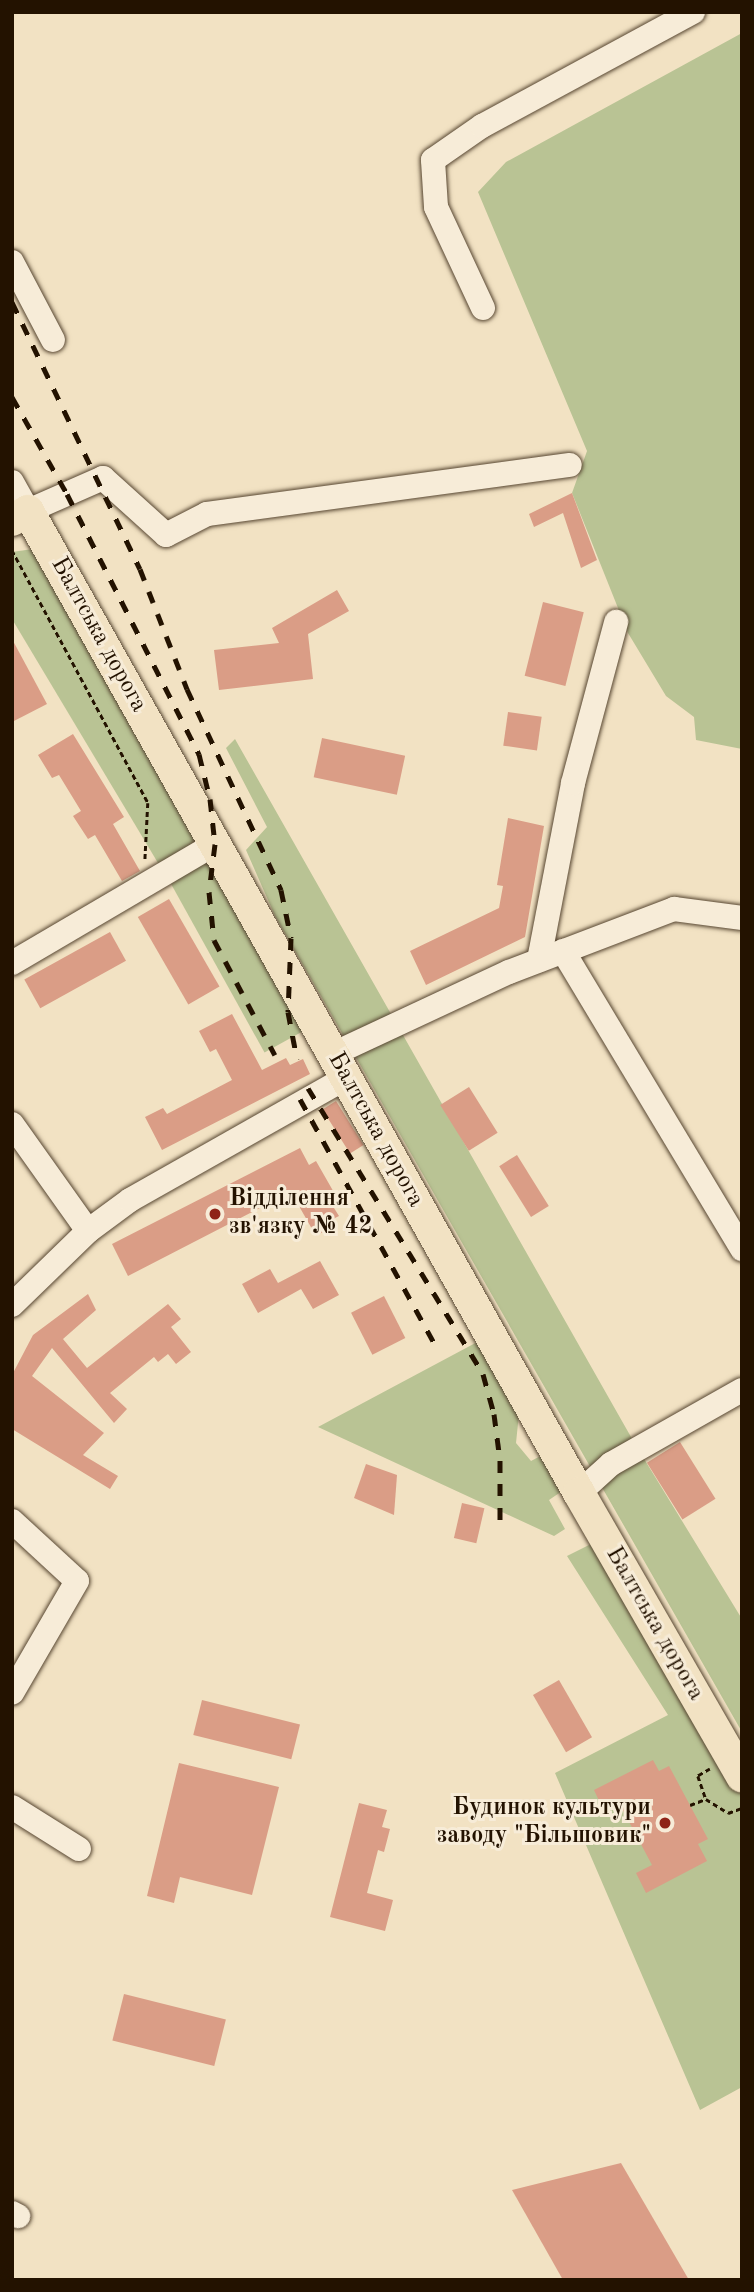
<!DOCTYPE html>
<html>
<head>
<meta charset="utf-8">
<style>
	body { margin:0 }
	#map { position:relative; width:754px; height:2292px; overflow:hidden; background:#f2e2c3; font-family:"Old Standard TT",serif }
	div>[style] { position:absolute }
	[style*='--x'] { left:calc(var(--x)*1px); top:calc(var(--y)*1px); width:calc(var(--w)*1px); rotate:calc(var(--a)*1deg) }
	.green>* { inset:0; background:#b9c394; transform-origin:0 0 }
	.building>* { inset:0; background:#da9d86; transform-origin:0 0 }
	.path>* { height:2.5px; margin-top:-1.25px; transform-origin:0; background:repeating-linear-gradient(90deg,#231200 0 5px,transparent 0 8.5px) }
	.roads { filter:drop-shadow(0 0 2px #574631) drop-shadow(0 0 2px #574631) }
	.minor>* { height:24px; margin:-12px; padding:0 12px; transform-origin:12px; border-radius:12px; background:#f7ecd8 }
	.major>* { height:32px; margin:-16px; padding:0 16px; transform-origin:16px; border-radius:16px; background:#f2e2c3 }
	.rail>* { height:5px; margin-top:-2.5px; transform-origin:0; background:repeating-linear-gradient(90deg,#231200 0 12px,transparent 0 24px) }
	.dots>* { width:19px; height:19px; translate:-50% -50%; box-sizing:border-box; border:4px solid #f7ecd8; border-radius:50% }
	span { translate:-50% -50%; white-space:nowrap; text-align:center; line-height:1.15; -webkit-text-stroke:6px #f7ecd8; paint-order:stroke }
	.street-label { font-size:24px; color:#231200 }
	.poi-label { font-size:24px; color:#231200; font-weight:700 }
	.left { translate:0 -50%; text-align:left }
	.right { translate:-100% -50%; text-align:right }
	.frame { position:absolute; inset:0; border:14px solid #231200; pointer-events:none }
</style>
</head>
<body>
<div id="map">
	<div class="green">
		<div style="clip-path:polygon(742px 33px,742px 749px,696px 740px,694px 717px,666px 696px,628px 633px,572px 493px,587px 451px,478px 192px,506px 162px)"></div>
		<div style="clip-path:polygon(33px 549px,204px 842px,158px 863px,12px 619px,12px 552px)"></div>
		<div style="clip-path:polygon(235px 739px,635px 1444px,742px 1619px,742px 1732px,275px 916px,246px 850px,267px 827px,226px 748px)"></div>
		<div style="left:211px;top:857px;width:197px;height:48px;rotate:61deg"></div>
		<div style="clip-path:polygon(481px 1340px,520px 1404px,516px 1443px,531px 1461px,550px 1451px,571px 1485px,549px 1500px,565px 1529px,554px 1536px,318px 1427px)"></div>
		<div style="clip-path:polygon(599px 1540px,742px 1794px,742px 2087px,700px 2110px,555px 1773px,668px 1715px,567px 1556px)"></div>
	</div>
	<div class="building">
		<div style="clip-path:polygon(572px 493px,597px 560px,581px 568px,563px 513px,534px 527px,529px 514px)"></div>
		<div style="clip-path:polygon(337px 590px,349px 611px,308px 634px,313px 679px,219px 690px,214px 650px,279px 643px,272px 628px)"></div>
		<div style="left:543px;top:602px;width:42px;height:76px;rotate:14deg"></div>
		<div style="clip-path:polygon(12px 639px,47px 704px,12px 722px)"></div>
		<div style="left:508px;top:712px;width:34px;height:34px;rotate:8deg"></div>
		<div style="clip-path:polygon(73px 734px,124px 817px,113px 824px,140px 871px,122px 881px,95px 835px,88px 839px,73px 816px,81px 811px,59px 775px,52px 778px,38px 755px)"></div>
		<div style="left:322px;top:738px;width:85px;height:40px;rotate:12deg"></div>
		<div style="clip-path:polygon(508px 818px,544px 826px,525px 937px,426px 985px,410px 951px,499px 908px,503px 886px,497px 885px)"></div>
		<div style="left:169px;top:899px;width:101px;height:36px;rotate:60deg"></div>
		<div style="left:110px;top:932px;width:33px;height:98px;rotate:61deg"></div>
		<div style="clip-path:polygon(232px 1014px,262px 1070px,286px 1058px,290px 1065px,303px 1059px,310px 1074px,162px 1150px,145px 1117px,163px 1108px,167px 1114px,232px 1080px,216px 1049px,210px 1052px,199px 1031px)"></div>
		<div style="left:469px;top:1087px;width:54px;height:34px;rotate:58deg"></div>
		<div style="left:336px;top:1101px;width:52px;height:16px;rotate:58deg"></div>
		<div style="clip-path:polygon(300px 1148px,309px 1165px,316px 1161px,336px 1196px,329px 1200px,339px 1216px,331px 1220px,334px 1226px,316px 1236px,291px 1192px,128px 1276px,112px 1244px)"></div>
		<div style="left:517px;top:1155px;width:60px;height:21px;rotate:58deg"></div>
		<div style="clip-path:polygon(320px 1261px,339px 1295px,313px 1309px,301px 1289px,258px 1313px,242px 1284px,270px 1269px,278px 1283px)"></div>
		<div style="clip-path:polygon(88px 1294px,96px 1310px,63px 1339px,87px 1368px,168px 1304px,181px 1319px,171px 1327px,191px 1352px,176px 1364px,168px 1354px,158px 1362px,154px 1357px,110px 1393px,127px 1409px,114px 1423px,52px 1348px,32px 1376px,104px 1433px,83px 1455px,118px 1476px,110px 1489px,12px 1429px,12px 1375px,33px 1335px)"></div>
		<div style="left:384px;top:1296px;width:47px;height:37px;rotate:63deg"></div>
		<div style="left:680px;top:1442px;width:67px;height:39px;rotate:58deg"></div>
		<div style="clip-path:polygon(366px 1464px,397px 1475px,394px 1515px,354px 1498px)"></div>
		<div style="left:462px;top:1503px;width:23px;height:36px;rotate:13deg"></div>
		<div style="left:559px;top:1680px;width:66px;height:30px;rotate:60deg"></div>
		<div style="left:202px;top:1700px;width:101px;height:36px;rotate:14deg"></div>
		<div style="clip-path:polygon(653px 1760px,659px 1771px,669px 1766px,708px 1839px,698px 1844px,707px 1861px,646px 1893px,636px 1873px,652px 1865px,617px 1799px,602px 1807px,594px 1790px)"></div>
		<div style="clip-path:polygon(179px 1763px,279px 1787px,252px 1895px,180px 1877px,174px 1903px,147px 1896px)"></div>
		<div style="clip-path:polygon(359px 1803px,387px 1810px,382px 1827px,390px 1829px,384px 1852px,378px 1850px,367px 1893px,393px 1900px,385px 1931px,330px 1917px)"></div>
		<div style="left:124px;top:1994px;width:105px;height:48px;rotate:14deg"></div>
		<div style="clip-path:polygon(621px 2163px,689px 2280px,563px 2280px,512px 2190px)"></div>
	</div>
	<div class="path">
		<div style="--x:12;--y:550;--w:287;--a:61.7"></div>
		<div style="--x:148;--y:803;--w:59;--a:92.9"></div>
		<div style="--x:710;--y:1769;--w:14;--a:150"></div>
		<div style="--x:698;--y:1776;--w:24;--a:71"></div>
		<div style="--x:706;--y:1799;--w:26;--a:32"></div>
		<div style="--x:728;--y:1813;--w:15;--a:-20"></div>
		<div style="--x:690;--y:1805;--w:17;--a:-21"></div>
	</div>
	<div class="roads">
		<div class="minor">
			<div style="--x:12;--y:262;--w:88;--a:62.3"></div>
			<div style="--x:483;--y:308;--w:111;--a:-115"></div>
			<div style="--x:436;--y:207;--w:47;--a:-93.7"></div>
			<div style="--x:433;--y:160;--w:60;--a:-34.8"></div>
			<div style="--x:482;--y:126;--w:240;--a:-28.4"></div>
			<div style="--x:12;--y:482;--w:33;--a:61"></div>
			<div style="--x:28;--y:511;--w:82;--a:-23.7"></div>
			<div style="--x:103;--y:478;--w:85;--a:42.1"></div>
			<div style="--x:166;--y:535;--w:46;--a:-27.1"></div>
			<div style="--x:207;--y:514;--w:366;--a:-7.7"></div>
			<div style="--x:563;--y:951;--w:348;--a:59"></div>
			<div style="--x:539;--y:960;--w:180;--a:-79.1"></div>
			<div style="--x:573;--y:783;--w:167;--a:-75"></div>
			<div style="--x:12;--y:963;--w:235;--a:-30.4"></div>
			<div style="--x:333;--y:1054;--w:194;--a:-25"></div>
			<div style="--x:509;--y:972;--w:177;--a:-20.9"></div>
			<div style="--x:674;--y:909;--w:69;--a:7.5"></div>
			<div style="--x:12;--y:1124;--w:131;--a:54.6"></div>
			<div style="--x:12;--y:1305;--w:106;--a:-44.2"></div>
			<div style="--x:88;--y:1231;--w:52;--a:-36.4"></div>
			<div style="--x:130;--y:1200;--w:248;--a:-29.5"></div>
			<div style="--x:579;--y:1493;--w:43;--a:-42.2"></div>
			<div style="--x:611;--y:1464;--w:150;--a:-29.5"></div>
			<div style="--x:12;--y:1521;--w:88;--a:42.7"></div>
			<div style="--x:77;--y:1581;--w:129;--a:120.1"></div>
			<div style="--x:12;--y:1807;--w:79;--a:32.1"></div>
			<div style="--x:12;--y:2213;--w:7;--a:27"></div>
		</div>
		<div class="major">
			<div style="--x:12;--y:520;--w:18;--a:-29"></div>
			<div style="--x:28;--y:511;--w:1126;--a:60.7"></div>
			<div style="--x:579;--y:1493;--w:327;--a:60.1"></div>
		</div>
	</div>
	<div class="rail">
		<div style="--x:12;--y:302;--w:296;--a:64.4"></div>
		<div style="--x:140;--y:569;--w:129;--a:68.6"></div>
		<div style="--x:187;--y:689;--w:222;--a:64.9"></div>
		<div style="--x:281;--y:890;--w:49;--a:78.2"></div>
		<div style="--x:291;--y:938;--w:74;--a:92.3"></div>
		<div style="--x:288;--y:1012;--w:48;--a:79.2"></div>
		<div style="--x:12;--y:397;--w:112;--a:60.4"></div>
		<div style="--x:67;--y:494;--w:292;--a:63.1"></div>
		<div style="--x:199;--y:754;--w:46;--a:76.3"></div>
		<div style="--x:210;--y:799;--w:45;--a:83.7"></div>
		<div style="--x:215;--y:844;--w:48;--a:97.1"></div>
		<div style="--x:209;--y:892;--w:48;--a:84.1"></div>
		<div style="--x:214;--y:940;--w:130;--a:62.1"></div>
		<div style="--x:308;--y:1088;--w:335;--a:58.5"></div>
		<div style="--x:483;--y:1374;--w:41;--a:74.6"></div>
		<div style="--x:494;--y:1414;--w:46;--a:82.6"></div>
		<div style="--x:500;--y:1460;--w:70;--a:90"></div>
		<div style="--x:300;--y:1099;--w:284;--a:61.2"></div>
	</div>
	<div class="dots">
		<div style="left:215px;top:1214px;background:#8f2418"></div>
		<div style="left:665px;top:1823px;background:#8f2418"></div>
	</div>
	<div class="street-label">
		<span style="left:98px;top:635px;rotate:61deg">Балтська дорога</span>
		<span style="left:375px;top:1130px;rotate:61deg">Балтська дорога</span>
		<span style="left:654px;top:1624px;rotate:60deg">Балтська дорога</span>
	</div>
	<div class="poi-label">
		<span class="left" style="left:229px;top:1214px">Відділення<br>зв'язку № 42</span>
		<span class="right" style="left:651px;top:1823px">Будинок культури<br>заводу "Більшовик"</span>
	</div>
	<div class="frame"></div>
</div>
</body>
</html>
